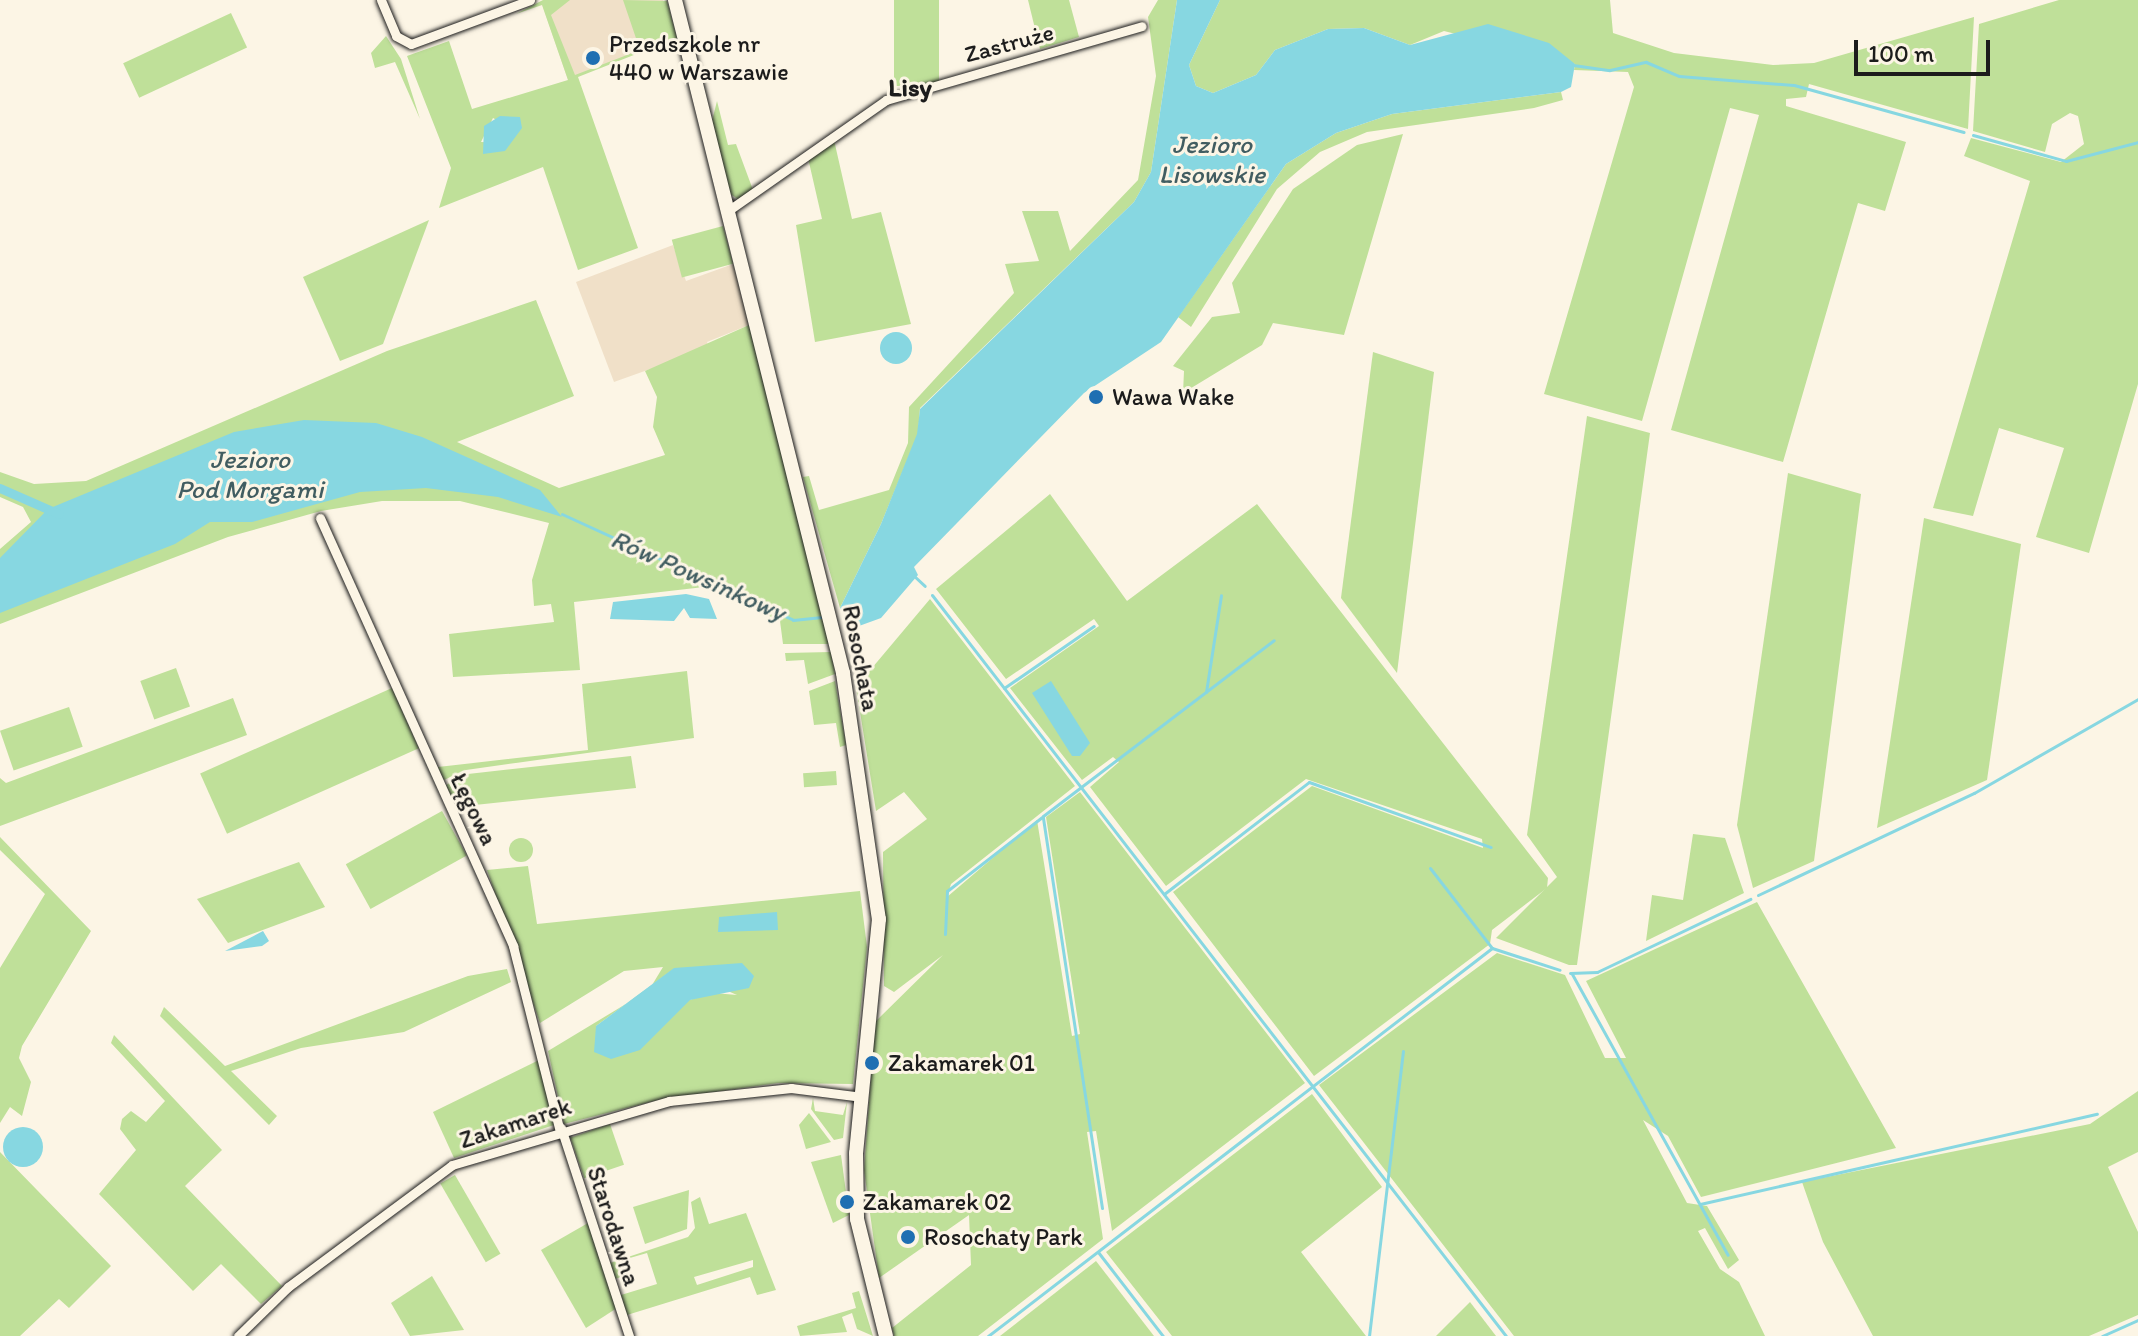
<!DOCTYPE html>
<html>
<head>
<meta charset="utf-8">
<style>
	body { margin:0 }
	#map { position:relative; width:2138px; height:1336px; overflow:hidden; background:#fcf5e5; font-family:Itim,sans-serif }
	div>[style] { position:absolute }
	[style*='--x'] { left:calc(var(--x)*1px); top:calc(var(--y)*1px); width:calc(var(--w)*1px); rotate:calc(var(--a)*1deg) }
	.built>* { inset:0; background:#f0e0c8 }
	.green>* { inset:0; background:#bfe099; transform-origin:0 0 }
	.round { border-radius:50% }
	.water>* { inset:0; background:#87d7e1 }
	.stream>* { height:3px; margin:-1.5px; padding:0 1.5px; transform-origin:1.5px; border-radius:1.5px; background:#87d7e1 }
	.canal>* { height:9px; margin:-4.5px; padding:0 4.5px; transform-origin:4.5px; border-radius:4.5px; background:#87d7e1 }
	.roads { filter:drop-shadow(0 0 2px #1c1c1c) drop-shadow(0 0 2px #1c1c1c) }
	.street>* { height:9px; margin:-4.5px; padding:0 4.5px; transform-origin:4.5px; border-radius:4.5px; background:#fcf5e5 }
	.secondary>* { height:14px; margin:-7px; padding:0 7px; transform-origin:7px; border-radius:7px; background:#fcf5e5 }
	.dots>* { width:22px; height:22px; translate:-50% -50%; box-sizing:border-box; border:4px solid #fcf5e5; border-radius:50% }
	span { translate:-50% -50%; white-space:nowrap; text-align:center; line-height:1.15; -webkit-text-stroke:6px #fcf5e5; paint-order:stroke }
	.street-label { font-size:24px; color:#1c1c1c }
	.poi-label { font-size:24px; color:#1c1c1c }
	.left { translate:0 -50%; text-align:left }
	.neighbourhood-label { font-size:26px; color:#1c1c1c; font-weight:700 }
	.water-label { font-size:26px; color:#415d61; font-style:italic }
	.scale { position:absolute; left:1854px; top:40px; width:136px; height:36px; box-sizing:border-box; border:4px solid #1c1c1c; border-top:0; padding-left:10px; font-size:24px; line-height:28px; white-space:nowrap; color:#1c1c1c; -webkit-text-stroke:6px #fcf5e5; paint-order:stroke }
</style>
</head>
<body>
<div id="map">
	<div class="built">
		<div style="clip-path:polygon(555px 0,663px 0,672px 39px,568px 80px,542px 4px)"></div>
		<div style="clip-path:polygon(673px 245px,686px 281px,733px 264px,749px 325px,707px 342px,709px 348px,614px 382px,576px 282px)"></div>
	</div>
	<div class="green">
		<div style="clip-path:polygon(evenodd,543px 0,570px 0,551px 15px,575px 75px,640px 50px,623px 0,667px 1px,677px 38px,578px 77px,638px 248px,578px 270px,543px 167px,439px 208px,451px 168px,407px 56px,449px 41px,472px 109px,568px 80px,542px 5px,516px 14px,543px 0,493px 118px,516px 131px,510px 143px,481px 142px,493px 118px)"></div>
		<div style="left:894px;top:0;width:45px;height:86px"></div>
		<div style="clip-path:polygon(1028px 0,1069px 0,1079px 37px,1040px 49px)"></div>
		<div style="clip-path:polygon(1158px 0,1177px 0,1151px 172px,1134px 202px,920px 408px,918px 434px,881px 524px,840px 608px,803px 477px,809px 476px,819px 510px,889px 490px,908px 443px,909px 407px,1014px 293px,1005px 264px,1039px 261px,1022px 211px,1058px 211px,1070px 251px,1138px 180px,1156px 76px,1148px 17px)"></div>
		<div style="clip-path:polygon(1220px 0,1610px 0,1613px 33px,1674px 53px,1773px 65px,1814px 63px,1974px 17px,1968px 129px,1809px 84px,1806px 97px,1786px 99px,1786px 106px,1906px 142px,1885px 211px,1858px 203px,1783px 462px,1671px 430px,1759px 115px,1730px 108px,1642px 421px,1544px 394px,1634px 87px,1628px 72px,1574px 70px,1575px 64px,1444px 31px,1410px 45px,1364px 28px,1328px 29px,1275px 50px,1256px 75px,1213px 93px,1196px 86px,1189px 65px)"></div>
		<div style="clip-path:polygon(2059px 0,2138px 0,2138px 384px,2089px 553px,2036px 537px,2064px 448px,1999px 428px,1973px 516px,1933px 508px,2030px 181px,1964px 156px,1971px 138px,2061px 162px,2084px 144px,2078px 116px,2070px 113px,2052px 124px,2045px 152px,1973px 131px,1979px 24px)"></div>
		<div style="left:231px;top:13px;width:38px;height:119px;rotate:65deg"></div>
		<div style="clip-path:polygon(386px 36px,401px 59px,420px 119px,395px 62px,375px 68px,371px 53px)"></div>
		<div style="clip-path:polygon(1561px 92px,1563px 100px,1534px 108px,1367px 132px,1320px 152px,1277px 189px,1191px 327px,1178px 317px,1286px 164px,1336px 133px,1392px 114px)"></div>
		<div style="clip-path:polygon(717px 101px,728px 145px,736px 144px,753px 190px,739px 200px,729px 193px,712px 121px)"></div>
		<div style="clip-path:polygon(1403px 134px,1344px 335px,1273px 323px,1262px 345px,1183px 393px,1184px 371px,1173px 366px,1212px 317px,1240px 313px,1232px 283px,1293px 189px,1357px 145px)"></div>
		<div style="clip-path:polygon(834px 140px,852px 219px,881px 212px,911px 324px,815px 342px,796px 225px,822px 219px,808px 158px)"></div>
		<div style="clip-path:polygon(429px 220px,383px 344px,340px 361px,303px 277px)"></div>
		<div style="left:723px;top:226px;width:39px;height:53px;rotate:75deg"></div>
		<div style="clip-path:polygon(536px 300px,574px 396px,457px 442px,559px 488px,665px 455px,653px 427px,657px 397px,645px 371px,749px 325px,829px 644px,783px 644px,780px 621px,704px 587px,574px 602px,580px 670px,453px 677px,449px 634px,554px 622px,551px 604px,534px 606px,532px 580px,549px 523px,460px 501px,382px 501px,321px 511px,228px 537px,0 624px,0 549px,31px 522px,23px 507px,0 497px,0 472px,34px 484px,86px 481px,387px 351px)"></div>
		<div style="clip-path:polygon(1373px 352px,1434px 372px,1397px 673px,1341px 598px)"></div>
		<div style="clip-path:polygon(1587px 416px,1650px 433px,1577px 965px,1569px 965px,1496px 938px,1557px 877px,1527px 835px)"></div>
		<div style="clip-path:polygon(1788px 473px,1861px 494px,1814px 861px,1753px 888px,1737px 825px)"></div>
		<div style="clip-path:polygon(1050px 494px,1127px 601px,1257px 504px,1548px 878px,1547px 888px,1492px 930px,1490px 944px,1314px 1076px,1173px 892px,1312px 786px,1483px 848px,1482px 839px,1306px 779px,1166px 886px,1090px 787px,1119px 762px,1113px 757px,1082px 780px,1010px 688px,1099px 626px,1094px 619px,1006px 679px,936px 589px)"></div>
		<div style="clip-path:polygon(1924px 518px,2021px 544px,1987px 780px,1877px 828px)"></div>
		<div style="clip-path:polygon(930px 599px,1075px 786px,951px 884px,947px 897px,1037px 820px,1072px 1036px,1080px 1034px,1046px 817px,1080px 792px,1305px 1083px,1112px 1231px,1096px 1131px,1087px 1132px,1103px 1239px,978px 1336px,894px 1336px,892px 1328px,971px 1265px,969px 1215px,879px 1278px,864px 1170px,875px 1022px,943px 955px,894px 992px,884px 986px,883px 852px,927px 819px,904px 792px,876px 811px,856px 687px)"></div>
		<div style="clip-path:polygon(831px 652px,835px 674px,808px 684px,804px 660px,786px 661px,785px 653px)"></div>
		<div style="left:176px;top:668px;width:41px;height:38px;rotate:70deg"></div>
		<div style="clip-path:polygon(687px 671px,694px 738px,466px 770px,444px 780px,438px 767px,588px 750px,582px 684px)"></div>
		<div style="clip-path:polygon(835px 681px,846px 745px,840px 747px,836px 723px,814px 725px,809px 691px)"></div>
		<div style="left:392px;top:688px;width:66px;height:210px;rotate:66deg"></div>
		<div style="clip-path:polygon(233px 698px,247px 735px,0 826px,0 778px,6px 783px)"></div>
		<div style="left:69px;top:707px;width:42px;height:73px;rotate:71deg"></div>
		<div style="clip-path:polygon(631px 756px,636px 788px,456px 807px,446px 785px,468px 774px)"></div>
		<div style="left:836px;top:771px;width:14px;height:33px;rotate:86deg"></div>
		<div style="left:442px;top:811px;width:51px;height:110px;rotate:61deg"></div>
		<div style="clip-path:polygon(1693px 834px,1725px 838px,1744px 893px,1646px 941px,1652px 895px,1683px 900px)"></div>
		<div style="clip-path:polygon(0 837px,91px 931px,22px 1046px,19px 1058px,31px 1082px,22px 1116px,10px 1107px,0 1123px,0 968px,45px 894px,0 850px)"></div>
		<div class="round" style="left:509px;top:838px;width:24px;height:24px"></div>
		<div style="clip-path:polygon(299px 862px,325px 907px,228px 943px,197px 899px)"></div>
		<div style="clip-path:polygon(evenodd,528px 866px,537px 924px,860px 891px,867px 947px,853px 1084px,778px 1083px,658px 1100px,564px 1124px,548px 1051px,649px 990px,663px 967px,624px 971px,540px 1023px,487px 870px,528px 866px,675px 968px,737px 995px,714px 993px,596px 1026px,675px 968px)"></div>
		<div style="clip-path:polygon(1757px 902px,1896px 1148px,1701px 1197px,1668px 1136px,1643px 1120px,1687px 1203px,1707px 1206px,1739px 1260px,1728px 1269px,1705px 1228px,1698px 1231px,1720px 1269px,1739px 1282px,1765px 1336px,1514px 1336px,1319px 1085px,1497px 953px,1565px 975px,1605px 1058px,1626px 1058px,1586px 981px)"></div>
		<div style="clip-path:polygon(507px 969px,511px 982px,404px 1032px,301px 1048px,231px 1071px,277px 1116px,269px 1125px,160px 1016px,164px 1007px,225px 1066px,468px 976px)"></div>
		<div style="clip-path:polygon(114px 1035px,222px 1150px,185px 1186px,282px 1286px,261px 1304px,221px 1264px,193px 1291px,99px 1194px,136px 1150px,120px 1129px,122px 1119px,131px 1111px,146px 1122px,165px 1101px,111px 1043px)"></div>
		<div style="clip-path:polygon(539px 1060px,554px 1125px,454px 1158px,433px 1112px)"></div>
		<div style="clip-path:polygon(2138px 1091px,2138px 1152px,2108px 1167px,2138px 1232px,2138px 1315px,2089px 1336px,1873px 1336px,1823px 1242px,1802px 1182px,2090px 1124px)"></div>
		<div style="clip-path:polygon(1312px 1094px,1382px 1187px,1301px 1252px,1366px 1336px,1172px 1336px,1106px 1252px)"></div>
		<div style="clip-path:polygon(813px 1098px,815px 1111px,843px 1115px,847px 1102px,843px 1138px,834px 1140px,811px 1109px)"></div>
		<div style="clip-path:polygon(809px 1113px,831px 1142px,806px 1149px,799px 1125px)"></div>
		<div style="left:610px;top:1124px;width:43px;height:42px;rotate:71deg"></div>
		<div style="clip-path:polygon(0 1152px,111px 1266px,69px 1308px,59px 1299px,20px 1336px,0 1336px)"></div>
		<div style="clip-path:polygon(841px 1155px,849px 1215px,833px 1223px,811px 1162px)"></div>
		<div style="left:455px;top:1175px;width:91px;height:17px;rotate:60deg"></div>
		<div style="clip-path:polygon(689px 1190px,687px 1229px,645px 1244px,633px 1207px)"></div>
		<div style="clip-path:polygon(evenodd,700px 1197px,709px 1224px,746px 1213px,776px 1290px,757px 1295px,750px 1277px,627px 1315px,621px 1295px,657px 1284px,647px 1253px,616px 1262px,621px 1277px,615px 1279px,610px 1263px,688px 1237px,695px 1228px,691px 1202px,700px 1197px,753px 1260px,753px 1267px,697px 1285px,694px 1277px,753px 1260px)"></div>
		<div style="clip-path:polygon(588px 1223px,617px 1308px,586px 1328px,541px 1250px)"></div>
		<div style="clip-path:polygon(1096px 1261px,1154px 1336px,1000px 1336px)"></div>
		<div style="clip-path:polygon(432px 1276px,464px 1330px,410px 1336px,391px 1303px)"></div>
		<div style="clip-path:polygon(859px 1291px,873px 1336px,857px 1329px,852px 1313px,842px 1317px,847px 1332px,800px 1336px,797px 1326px,856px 1308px,852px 1293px)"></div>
		<div style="clip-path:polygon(1470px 1302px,1496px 1336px,1436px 1336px)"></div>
	</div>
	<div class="water">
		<div style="clip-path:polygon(1177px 0,1220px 0,1189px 65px,1196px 86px,1213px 93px,1256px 75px,1275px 50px,1328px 29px,1364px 28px,1410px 45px,1488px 24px,1549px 43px,1575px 64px,1571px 87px,1561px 92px,1392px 114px,1336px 133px,1286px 164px,1161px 342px,1084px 393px,914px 567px,918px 575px,881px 618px,859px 626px,840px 608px,881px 524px,917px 434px,920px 409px,1134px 202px,1151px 172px)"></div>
		<div style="clip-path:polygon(500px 116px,520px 117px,522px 128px,505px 151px,483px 154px,484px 126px)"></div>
		<div class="round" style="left:880px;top:332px;width:32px;height:32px"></div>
		<div style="clip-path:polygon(304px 420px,376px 423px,422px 437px,540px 490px,562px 517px,498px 497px,426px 488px,360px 492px,252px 522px,210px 522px,175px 544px,0 613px,0 558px,48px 509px,234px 432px)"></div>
		<div style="clip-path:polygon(686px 594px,709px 599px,717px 619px,690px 618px,684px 608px,674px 621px,610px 619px,613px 602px)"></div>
		<div style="clip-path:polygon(1051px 681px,1090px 743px,1080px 756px,1072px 756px,1032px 693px)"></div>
		<div style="clip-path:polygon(777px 912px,778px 930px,718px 932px,719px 917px)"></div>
		<div style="clip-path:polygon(263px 931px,269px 941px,262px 946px,225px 951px)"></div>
		<div style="clip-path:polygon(742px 963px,754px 976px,749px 988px,690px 1000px,640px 1050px,611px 1059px,594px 1052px,596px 1026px,674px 968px)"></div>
		<div class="round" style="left:3px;top:1127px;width:40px;height:40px"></div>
	</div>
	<div class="stream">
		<div style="--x:1573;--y:65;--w:37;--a:8"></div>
		<div style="--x:1610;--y:70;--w:37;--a:-13"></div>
		<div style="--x:1646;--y:62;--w:36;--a:23"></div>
		<div style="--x:1679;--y:76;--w:115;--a:4.5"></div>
		<div style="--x:1794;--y:85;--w:176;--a:15.5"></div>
		<div style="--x:1973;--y:135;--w:97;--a:15.6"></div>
		<div style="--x:2066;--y:161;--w:74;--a:-14.8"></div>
		<div style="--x:562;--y:514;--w:254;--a:24.6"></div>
		<div style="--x:793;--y:620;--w:29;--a:-6"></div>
		<div style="--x:913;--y:575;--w:16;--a:43"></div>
		<div style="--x:932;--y:595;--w:937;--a:52.24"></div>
		<div style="--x:1004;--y:688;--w:109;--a:-34.6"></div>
		<div style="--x:1206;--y:692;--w:98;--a:-81.2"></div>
		<div style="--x:1430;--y:868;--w:101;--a:52.2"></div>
		<div style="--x:1492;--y:948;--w:71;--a:17.9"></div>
		<div style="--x:1164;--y:894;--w:183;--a:-37.7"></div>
		<div style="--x:1309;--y:782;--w:193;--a:19.7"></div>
		<div style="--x:1758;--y:895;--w:239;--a:-25.3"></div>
		<div style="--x:1974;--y:793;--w:189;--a:-29.8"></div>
		<div style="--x:945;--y:934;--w:43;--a:-87.3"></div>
		<div style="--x:947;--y:891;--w:120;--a:-37.9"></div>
		<div style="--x:1570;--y:973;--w:27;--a:-2"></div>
		<div style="--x:1597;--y:972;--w:170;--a:-25.5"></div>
		<div style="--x:1572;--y:974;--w:321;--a:61"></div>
		<div style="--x:1700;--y:1204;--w:407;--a:-12.8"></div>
		<div style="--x:1102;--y:1208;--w:396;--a:-98.6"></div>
		<div style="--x:1043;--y:816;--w:290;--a:-37.3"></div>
		<div style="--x:1098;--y:1252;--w:106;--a:52.3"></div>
		<div style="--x:988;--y:1336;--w:636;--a:-37.59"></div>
		<div style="--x:1369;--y:1336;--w:287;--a:-83.2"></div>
		<div style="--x:2102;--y:1336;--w:39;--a:-24"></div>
	</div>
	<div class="canal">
		<div style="--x:0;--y:488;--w:64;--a:23.8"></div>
	</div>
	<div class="roads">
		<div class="street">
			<div style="--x:381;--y:0;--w:39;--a:67"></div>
			<div style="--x:396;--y:36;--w:17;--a:28"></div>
			<div style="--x:411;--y:44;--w:127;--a:-20.3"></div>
			<div style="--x:729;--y:210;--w:192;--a:-35"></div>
			<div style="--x:886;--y:100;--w:266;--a:-16.1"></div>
			<div style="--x:320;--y:518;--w:470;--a:65.7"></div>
			<div style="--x:513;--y:946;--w:188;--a:75.8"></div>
			<div style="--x:561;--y:1128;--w:219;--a:71.9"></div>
			<div style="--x:238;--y:1336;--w:70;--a:-44.4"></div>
			<div style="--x:288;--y:1287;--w:204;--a:-36.6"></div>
			<div style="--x:452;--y:1165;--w:226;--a:-16.4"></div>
			<div style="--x:669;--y:1101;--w:123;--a:-6.1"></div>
			<div style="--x:791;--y:1088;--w:72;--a:7.2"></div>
		</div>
		<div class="secondary">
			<div style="--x:675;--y:0;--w:694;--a:75.98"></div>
			<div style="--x:843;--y:673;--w:249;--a:81.7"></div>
			<div style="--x:879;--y:919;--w:235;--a:95.6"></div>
			<div style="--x:856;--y:1153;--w:66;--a:89.1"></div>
			<div style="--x:857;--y:1219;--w:121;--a:76.1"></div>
		</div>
	</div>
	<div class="dots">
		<div style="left:593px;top:58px;background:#1f6fb2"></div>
		<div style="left:1096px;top:397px;background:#1f6fb2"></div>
		<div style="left:872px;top:1063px;background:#1f6fb2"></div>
		<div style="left:847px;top:1202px;background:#1f6fb2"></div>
		<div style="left:908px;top:1237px;background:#1f6fb2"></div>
	</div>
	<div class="street-label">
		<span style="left:1009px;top:43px;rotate:-15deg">Zastruże</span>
		<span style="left:861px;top:658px;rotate:79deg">Rosochata</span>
		<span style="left:474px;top:809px;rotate:64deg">Łęgowa</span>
		<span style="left:515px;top:1123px;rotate:-18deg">Zakamarek</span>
		<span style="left:614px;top:1226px;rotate:72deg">Starodawna</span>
	</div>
	<div class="poi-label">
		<span class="left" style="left:609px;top:58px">Przedszkole nr<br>440 w Warszawie</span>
		<span class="left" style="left:1112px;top:397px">Wawa Wake</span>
		<span class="left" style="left:888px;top:1063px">Zakamarek 01</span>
		<span class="left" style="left:863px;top:1202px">Zakamarek 02</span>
		<span class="left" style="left:924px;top:1237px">Rosochaty Park</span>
	</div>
	<div class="neighbourhood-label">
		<span style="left:910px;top:88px">Lisy</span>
	</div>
	<div class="water-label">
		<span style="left:1212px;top:160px">Jezioro<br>Lisowskie</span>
		<span style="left:250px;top:475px">Jezioro<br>Pod Morgami</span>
		<span style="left:698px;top:576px;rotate:24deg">Rów Powsinkowy</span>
	</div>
	<div class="scale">100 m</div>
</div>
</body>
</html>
